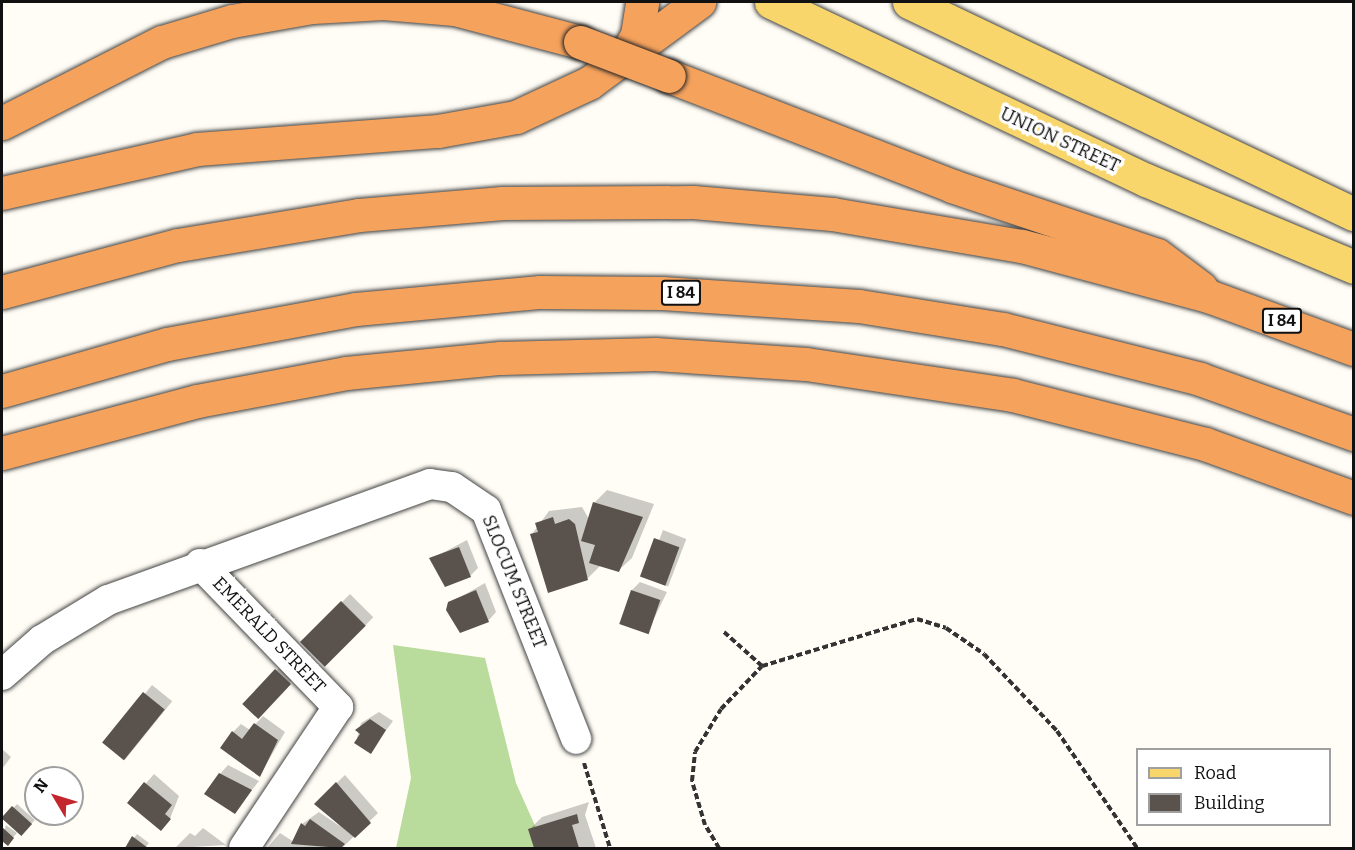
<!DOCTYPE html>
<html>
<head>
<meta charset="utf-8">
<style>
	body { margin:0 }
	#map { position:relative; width:1355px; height:850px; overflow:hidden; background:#fffdf5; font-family:Bitter,serif }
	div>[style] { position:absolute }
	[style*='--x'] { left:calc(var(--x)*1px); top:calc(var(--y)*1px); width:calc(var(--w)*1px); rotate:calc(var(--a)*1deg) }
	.forest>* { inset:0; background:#b9dc9c }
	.shadow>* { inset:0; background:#0003; transform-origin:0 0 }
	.building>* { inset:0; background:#5a524d; transform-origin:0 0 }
	.path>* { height:4px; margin-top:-2px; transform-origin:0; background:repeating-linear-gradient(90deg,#333 0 6px,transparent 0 9px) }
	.roads { filter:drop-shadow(0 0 2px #444) drop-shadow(0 0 2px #444) }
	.minor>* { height:30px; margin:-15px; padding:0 15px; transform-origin:15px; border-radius:15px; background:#fff }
	.major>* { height:33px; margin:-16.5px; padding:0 16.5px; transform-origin:16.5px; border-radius:16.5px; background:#f9d66b }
	.highway>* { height:33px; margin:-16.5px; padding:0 16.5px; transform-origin:16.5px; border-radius:16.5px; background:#f5a25d }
	.bridges { filter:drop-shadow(0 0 2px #222) drop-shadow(0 0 2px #222) }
	.highway-bridge>* { height:33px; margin:-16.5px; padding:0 16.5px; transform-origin:16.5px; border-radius:16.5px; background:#f5a25d }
	span { translate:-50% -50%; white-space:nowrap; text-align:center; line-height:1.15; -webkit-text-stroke:6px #fff; paint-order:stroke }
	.shield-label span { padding:2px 4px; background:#fff; border:2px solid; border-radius:4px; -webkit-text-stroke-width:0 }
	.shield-label { font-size:16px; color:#111; font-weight:700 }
	.street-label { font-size:18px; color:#111 }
	.frame { position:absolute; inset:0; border:3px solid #111; pointer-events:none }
	.legend { position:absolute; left:1136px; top:748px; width:195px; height:78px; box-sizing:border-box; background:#fff; border:2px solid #a0a0a0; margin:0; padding:8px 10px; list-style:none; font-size:18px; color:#111 }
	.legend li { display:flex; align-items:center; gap:12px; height:30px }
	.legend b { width:30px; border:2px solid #a0a0a0 }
	.north { position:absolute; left:24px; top:766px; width:60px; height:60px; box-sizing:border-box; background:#fff; border:2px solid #a0a0a0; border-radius:50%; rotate:308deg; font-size:16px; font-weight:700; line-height:24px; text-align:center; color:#111 }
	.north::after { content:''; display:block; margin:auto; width:21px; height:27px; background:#c4262e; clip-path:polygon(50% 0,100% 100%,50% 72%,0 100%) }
</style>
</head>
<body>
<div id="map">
	<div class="forest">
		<div style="clip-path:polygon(393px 645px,485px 658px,516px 783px,545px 848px,396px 848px,411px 778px)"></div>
	</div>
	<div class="shadow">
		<div style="clip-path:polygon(607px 490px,654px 504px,632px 558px,619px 570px,601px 565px,588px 578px,532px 534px,549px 511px,582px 507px,589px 519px,595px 502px)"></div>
		<div style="left:663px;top:530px;width:25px;height:51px;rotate:21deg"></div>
		<div style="clip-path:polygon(467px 540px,478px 568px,470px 576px,431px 559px)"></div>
		<div style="clip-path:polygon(640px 582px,667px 592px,647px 633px,632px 590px)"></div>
		<div style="clip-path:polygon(485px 583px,496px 612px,488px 621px,450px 603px)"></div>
		<div style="left:350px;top:594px;width:33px;height:67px;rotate:45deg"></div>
		<div style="left:285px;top:662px;width:18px;height:59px;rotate:45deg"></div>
		<div style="left:152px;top:685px;width:26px;height:75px;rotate:39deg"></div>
		<div style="clip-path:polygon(379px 712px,393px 721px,370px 752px,356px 742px,361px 723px)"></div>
		<div style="clip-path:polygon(263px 716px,285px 732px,260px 775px,233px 732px,241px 724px,250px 730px)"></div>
		<div style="clip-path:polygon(2px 749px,11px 757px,2px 769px)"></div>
		<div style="clip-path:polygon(228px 765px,259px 781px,234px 813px,220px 774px)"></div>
		<div style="clip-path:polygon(154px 774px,179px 796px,169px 821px,129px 803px)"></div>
		<div style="clip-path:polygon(345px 775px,378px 813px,342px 848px,267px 848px,280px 833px,294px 842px,302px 824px,319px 812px,341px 827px,316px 803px)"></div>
		<div style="clip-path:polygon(589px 802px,585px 815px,596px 848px,536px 848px,530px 829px,542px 817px)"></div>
		<div style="left:17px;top:804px;width:24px;height:19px;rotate:42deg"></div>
		<div style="clip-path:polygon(6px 825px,17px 833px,7px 844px,2px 839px)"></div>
		<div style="clip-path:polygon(203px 828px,226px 845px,175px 848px,190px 833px,195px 836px)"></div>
		<div style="clip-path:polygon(137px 834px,149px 843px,145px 848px,127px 848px)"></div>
	</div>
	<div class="building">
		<div style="clip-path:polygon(593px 502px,643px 517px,619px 572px,589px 563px,595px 545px,581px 541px)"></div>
		<div style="clip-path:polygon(553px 517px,555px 524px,569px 519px,575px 524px,588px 580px,548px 593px,530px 534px,538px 532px,535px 523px)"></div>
		<div style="left:654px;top:538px;width:27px;height:41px;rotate:20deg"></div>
		<div style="clip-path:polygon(459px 547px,471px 577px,445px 587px,429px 558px)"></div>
		<div style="clip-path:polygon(476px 590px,489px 622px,460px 633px,446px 610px,448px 602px)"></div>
		<div style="left:631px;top:590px;width:31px;height:36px;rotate:19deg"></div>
		<div style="left:341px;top:601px;width:35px;height:58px;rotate:45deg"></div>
		<div style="left:275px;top:669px;width:22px;height:48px;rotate:43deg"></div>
		<div style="left:143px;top:692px;width:28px;height:65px;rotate:39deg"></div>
		<div style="clip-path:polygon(370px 719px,386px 730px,371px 754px,354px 743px,360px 734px,355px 730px)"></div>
		<div style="clip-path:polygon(254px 723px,278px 740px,260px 777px,220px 748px,232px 731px,242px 739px)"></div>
		<div style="clip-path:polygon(219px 773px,252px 790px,235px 814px,204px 794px)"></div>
		<div style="clip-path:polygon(144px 782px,172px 805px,165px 814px,171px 819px,161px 831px,127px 803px)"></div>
		<div style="clip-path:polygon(336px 782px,371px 823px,355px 838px,314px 804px)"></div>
		<div style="left:12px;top:806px;width:27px;height:16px;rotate:42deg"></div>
		<div style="clip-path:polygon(577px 814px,579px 823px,572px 825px,579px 848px,534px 848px,528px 829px)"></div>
		<div style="clip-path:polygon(310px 819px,345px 844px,341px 848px,291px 844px,301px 823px,305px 826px)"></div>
		<div style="clip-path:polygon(2px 827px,14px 838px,8px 846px,2px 841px)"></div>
		<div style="clip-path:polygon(132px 836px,148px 848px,125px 848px)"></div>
	</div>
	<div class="path">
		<div style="--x:724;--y:632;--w:51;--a:41.8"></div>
		<div style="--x:762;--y:666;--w:162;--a:-16.9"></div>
		<div style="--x:917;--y:619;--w:30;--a:17"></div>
		<div style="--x:946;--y:628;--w:46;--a:34.4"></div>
		<div style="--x:984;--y:654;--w:106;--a:46.5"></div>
		<div style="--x:1057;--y:731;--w:142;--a:55.6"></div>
		<div style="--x:584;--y:763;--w:89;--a:73"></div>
		<div style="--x:719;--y:848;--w:27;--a:-121"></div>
		<div style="--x:705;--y:825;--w:46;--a:-106.5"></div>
		<div style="--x:692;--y:781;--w:29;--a:-84"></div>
		<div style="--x:695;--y:752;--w:50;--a:-58.8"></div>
		<div style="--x:721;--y:709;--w:59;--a:-46.4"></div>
	</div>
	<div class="roads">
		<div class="minor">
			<div style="--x:200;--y:564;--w:199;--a:46"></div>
			<div style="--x:338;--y:707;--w:169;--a:123.7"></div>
			<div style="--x:2;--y:675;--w:53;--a:-41.2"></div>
			<div style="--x:42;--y:640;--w:77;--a:-31.2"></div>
			<div style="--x:108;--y:600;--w:342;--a:-19.8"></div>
			<div style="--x:430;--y:484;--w:22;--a:8"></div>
			<div style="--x:452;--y:487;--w:41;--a:34.1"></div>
			<div style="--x:486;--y:510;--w:246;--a:68.5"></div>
		</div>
		<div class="major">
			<div style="--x:771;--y:2;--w:415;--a:25.4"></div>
			<div style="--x:1146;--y:180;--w:225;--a:22.7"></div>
			<div style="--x:909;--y:2;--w:493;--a:25.5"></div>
		</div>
		<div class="highway">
			<div style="--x:625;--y:56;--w:24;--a:-60"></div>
			<div style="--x:637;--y:35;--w:33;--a:-81"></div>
			<div style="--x:669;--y:76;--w:304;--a:21.2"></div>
			<div style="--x:952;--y:186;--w:216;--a:18.6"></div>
			<div style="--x:1157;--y:255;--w:55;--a:36.9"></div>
			<div style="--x:2;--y:123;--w:179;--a:-26.9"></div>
			<div style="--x:162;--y:42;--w:73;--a:-16.7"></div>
			<div style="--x:232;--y:21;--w:81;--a:-9.9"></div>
			<div style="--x:312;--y:7;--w:71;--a:-3.2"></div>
			<div style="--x:383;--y:3;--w:72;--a:4.8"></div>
			<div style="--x:455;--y:9;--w:129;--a:14.8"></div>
			<div style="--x:2;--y:193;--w:200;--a:-12.7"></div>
			<div style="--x:197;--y:149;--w:242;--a:-4.3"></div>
			<div style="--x:438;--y:131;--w:79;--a:-10.2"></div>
			<div style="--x:516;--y:117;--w:81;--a:-25"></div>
			<div style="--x:589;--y:83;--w:137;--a:-36.4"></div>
			<div style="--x:2;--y:292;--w:182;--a:-15"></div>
			<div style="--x:178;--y:245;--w:183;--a:-9.4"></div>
			<div style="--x:359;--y:215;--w:144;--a:-4.8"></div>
			<div style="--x:502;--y:203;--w:191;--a:-0.3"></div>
			<div style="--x:693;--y:202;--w:140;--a:4.9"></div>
			<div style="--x:832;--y:214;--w:193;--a:9.6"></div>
			<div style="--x:1022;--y:246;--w:193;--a:15"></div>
			<div style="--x:1208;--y:296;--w:155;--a:20"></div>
			<div style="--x:2;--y:391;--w:172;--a:-15.9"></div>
			<div style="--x:167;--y:344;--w:192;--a:-10.5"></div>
			<div style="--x:356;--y:309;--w:185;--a:-5.3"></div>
			<div style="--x:540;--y:292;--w:122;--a:0.5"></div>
			<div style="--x:662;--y:293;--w:197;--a:3.8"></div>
			<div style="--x:859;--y:306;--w:146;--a:9.1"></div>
			<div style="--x:1003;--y:329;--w:203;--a:14.2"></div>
			<div style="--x:1200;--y:379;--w:164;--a:19.7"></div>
			<div style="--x:2;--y:453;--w:202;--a:-14.9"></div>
			<div style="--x:197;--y:401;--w:152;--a:-10.6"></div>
			<div style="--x:346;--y:373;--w:155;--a:-5.6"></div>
			<div style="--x:500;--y:358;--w:155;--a:-1.5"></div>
			<div style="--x:655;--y:354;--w:151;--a:3.8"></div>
			<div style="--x:806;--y:364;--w:209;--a:8.5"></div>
			<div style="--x:1013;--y:395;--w:198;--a:14.3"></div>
			<div style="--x:1205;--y:444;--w:158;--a:19.9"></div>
		</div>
	</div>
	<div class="bridges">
		<div class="highway-bridge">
			<div style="--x:580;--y:42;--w:95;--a:20.9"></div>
		</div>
	</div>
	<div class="shield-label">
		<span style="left:681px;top:293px">I 84</span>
		<span style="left:1282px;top:321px">I 84</span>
	</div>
	<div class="street-label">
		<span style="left:1060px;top:140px;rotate:25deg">UNION STREET</span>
		<span style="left:514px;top:582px;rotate:68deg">SLOCUM STREET</span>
		<span style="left:269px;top:635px;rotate:46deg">EMERALD STREET</span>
	</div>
	<div class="frame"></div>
	<ul class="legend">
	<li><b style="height:8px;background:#f9d66b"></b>Road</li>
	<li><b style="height:16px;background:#5a524d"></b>Building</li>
	</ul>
	<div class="north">N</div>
</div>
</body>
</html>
